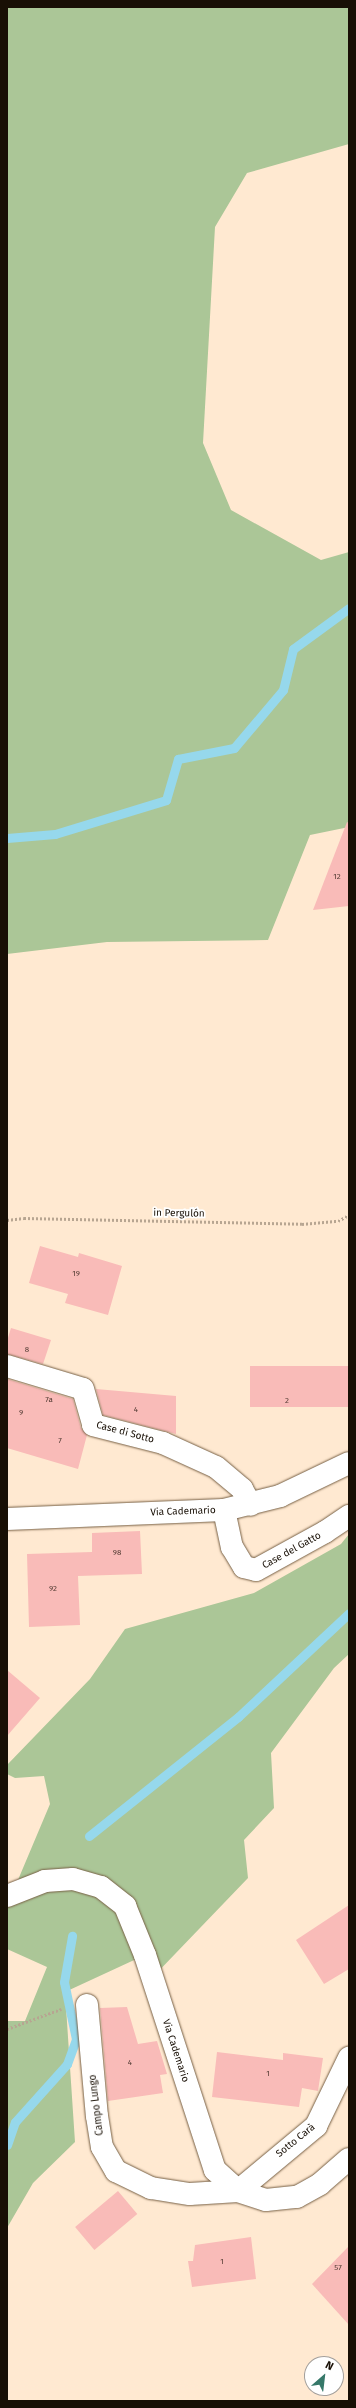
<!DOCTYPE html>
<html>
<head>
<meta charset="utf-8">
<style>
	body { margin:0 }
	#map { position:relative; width:356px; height:2408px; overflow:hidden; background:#ffe9d1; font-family:"Fira Sans",sans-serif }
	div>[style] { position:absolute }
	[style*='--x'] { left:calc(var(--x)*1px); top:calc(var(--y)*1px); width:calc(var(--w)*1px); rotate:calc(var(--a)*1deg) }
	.forest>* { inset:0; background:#abc697 }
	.stream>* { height:9px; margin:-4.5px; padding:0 4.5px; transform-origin:4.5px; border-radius:4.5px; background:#96d8ec }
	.building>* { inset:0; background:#f9bbb8; transform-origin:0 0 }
	.path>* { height:2.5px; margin-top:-1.25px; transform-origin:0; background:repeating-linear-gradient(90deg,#b7a591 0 2px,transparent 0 4px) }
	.roads { filter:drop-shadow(0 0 1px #776045) drop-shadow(0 0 1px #776045) }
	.minor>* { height:22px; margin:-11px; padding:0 11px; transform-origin:11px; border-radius:11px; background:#fff }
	span { translate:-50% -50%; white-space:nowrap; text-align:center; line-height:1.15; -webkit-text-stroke:3.5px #fff; paint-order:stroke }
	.number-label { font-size:8px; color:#503a32 }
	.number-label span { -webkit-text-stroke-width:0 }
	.street-label { font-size:10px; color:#180f05 }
	.frame { position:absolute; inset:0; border:8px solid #180f05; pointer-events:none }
	.north { position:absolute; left:304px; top:2356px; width:40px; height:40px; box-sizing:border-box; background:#fff; border:1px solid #a39f9b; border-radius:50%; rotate:28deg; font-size:11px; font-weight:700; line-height:16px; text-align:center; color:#180f05 }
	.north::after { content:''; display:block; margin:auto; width:14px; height:18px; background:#367869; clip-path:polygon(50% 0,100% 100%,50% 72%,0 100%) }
</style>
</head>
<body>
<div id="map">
	<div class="forest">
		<div style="clip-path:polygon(7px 7px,349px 7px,349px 144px,247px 173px,215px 227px,203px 443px,231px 510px,321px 560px,349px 552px,349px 827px,310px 835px,268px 940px,107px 942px,7px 954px)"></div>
		<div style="clip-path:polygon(349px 1534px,349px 1654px,334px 1668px,271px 1753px,274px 1808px,244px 1840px,248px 1878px,151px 1979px,145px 1955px,65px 1992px,75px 2142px,33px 2183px,7px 2228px,7px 2021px,25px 2021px,47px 1967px,7px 1949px,7px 1906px,50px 1804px,44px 1776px,15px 1778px,7px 1774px,7px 1765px,90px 1679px,125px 1629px,254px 1593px,341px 1544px)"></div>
	</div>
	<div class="stream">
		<div style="--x:7;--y:838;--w:48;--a:-4.8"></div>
		<div style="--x:55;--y:834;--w:116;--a:-17"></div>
		<div style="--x:166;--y:800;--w:43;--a:-73.7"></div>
		<div style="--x:178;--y:759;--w:57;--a:-11.1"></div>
		<div style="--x:234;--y:748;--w:76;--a:-49.8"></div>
		<div style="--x:283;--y:690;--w:42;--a:-76.3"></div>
		<div style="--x:293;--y:649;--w:69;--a:-36.2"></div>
		<div style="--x:89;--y:1836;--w:191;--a:-38.6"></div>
		<div style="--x:238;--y:1717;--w:152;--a:-43.1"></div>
		<div style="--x:7;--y:2145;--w:24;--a:-71"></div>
		<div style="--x:15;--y:2122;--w:78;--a:-48.1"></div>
		<div style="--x:67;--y:2064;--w:27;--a:-70"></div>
		<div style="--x:76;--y:2039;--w:58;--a:-101.9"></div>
		<div style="--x:64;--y:1982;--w:47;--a:-80.1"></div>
	</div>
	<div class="building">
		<div style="clip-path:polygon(347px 822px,349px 823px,349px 906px,313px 910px)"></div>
		<div style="clip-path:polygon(40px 1246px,78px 1257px,79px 1253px,122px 1266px,108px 1315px,65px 1303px,68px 1294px,29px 1283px)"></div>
		<div style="clip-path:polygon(11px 1328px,51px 1340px,43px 1364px,7px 1354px,7px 1341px)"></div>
		<div style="left:349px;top:1366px;width:41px;height:99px;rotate:90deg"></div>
		<div style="clip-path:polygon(7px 1379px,73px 1399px,81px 1428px,87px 1435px,78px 1469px,7px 1448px)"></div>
		<div style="clip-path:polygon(96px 1389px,176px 1396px,176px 1434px,103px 1415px)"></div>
		<div style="clip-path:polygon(140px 1531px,142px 1574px,78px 1576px,80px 1625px,29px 1627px,27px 1554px,92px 1552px,92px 1533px)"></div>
		<div style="clip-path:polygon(7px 1670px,40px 1698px,7px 1736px)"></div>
		<div style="clip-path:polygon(349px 1905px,349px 1969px,324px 1984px,296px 1940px)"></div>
		<div style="clip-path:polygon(127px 2007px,138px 2044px,157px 2041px,167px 2074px,160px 2075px,163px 2093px,108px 2101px,100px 2008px)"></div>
		<div style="clip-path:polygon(217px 2052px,283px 2060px,283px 2053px,323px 2058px,318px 2091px,302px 2088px,299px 2107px,212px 2097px)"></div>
		<div style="left:118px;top:2191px;width:30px;height:56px;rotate:50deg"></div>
		<div style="clip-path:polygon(251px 2237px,256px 2279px,192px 2287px,188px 2261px,193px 2261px,195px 2245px)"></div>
		<div style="clip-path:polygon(349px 2246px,349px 2325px,312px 2284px)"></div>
	</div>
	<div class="path">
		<div style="--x:7;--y:1220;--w:17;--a:-7"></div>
		<div style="--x:24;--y:1218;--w:278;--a:1.2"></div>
		<div style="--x:302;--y:1224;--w:36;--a:-5"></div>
		<div style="--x:338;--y:1221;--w:13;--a:-29"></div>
		<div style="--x:7;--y:2029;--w:58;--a:-20.3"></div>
	</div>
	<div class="roads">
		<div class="minor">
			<div style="--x:7;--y:1366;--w:79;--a:16.8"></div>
			<div style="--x:83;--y:1389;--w:37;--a:74"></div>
			<div style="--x:93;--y:1425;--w:72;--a:14.4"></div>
			<div style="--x:163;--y:1443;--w:58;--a:24.4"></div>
			<div style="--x:216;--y:1467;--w:34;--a:40"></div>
			<div style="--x:242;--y:1489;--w:18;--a:61"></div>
			<div style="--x:224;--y:1510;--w:38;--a:78"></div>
			<div style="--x:232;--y:1547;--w:23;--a:59"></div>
			<div style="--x:244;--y:1567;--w:12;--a:14"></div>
			<div style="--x:256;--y:1570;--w:79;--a:-28.8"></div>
			<div style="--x:325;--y:1532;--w:29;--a:-34"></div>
			<div style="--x:7;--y:1519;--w:217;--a:-2.4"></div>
			<div style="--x:224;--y:1510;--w:58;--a:-14"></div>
			<div style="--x:280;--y:1496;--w:76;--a:-25.6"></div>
			<div style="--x:7;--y:1896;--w:41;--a:-21.5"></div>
			<div style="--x:45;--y:1881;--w:28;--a:-4"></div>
			<div style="--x:73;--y:1879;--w:29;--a:16"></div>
			<div style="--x:101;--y:1887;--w:31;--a:38"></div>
			<div style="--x:125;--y:1906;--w:53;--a:67.8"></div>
			<div style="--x:145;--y:1955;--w:226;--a:72"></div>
			<div style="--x:215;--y:2170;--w:31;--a:42"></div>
			<div style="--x:238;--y:2191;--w:29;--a:18"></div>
			<div style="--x:266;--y:2200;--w:31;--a:-6"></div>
			<div style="--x:297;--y:2197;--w:26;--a:-29"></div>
			<div style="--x:320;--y:2184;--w:38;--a:-41"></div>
			<div style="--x:87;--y:2005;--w:111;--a:84.9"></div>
			<div style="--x:97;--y:2116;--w:31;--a:81"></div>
			<div style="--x:102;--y:2147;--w:28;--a:60"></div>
			<div style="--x:116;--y:2171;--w:39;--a:26"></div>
			<div style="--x:151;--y:2188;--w:39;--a:9"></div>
			<div style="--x:190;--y:2194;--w:48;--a:-3.6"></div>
			<div style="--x:238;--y:2191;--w:102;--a:-39.8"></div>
			<div style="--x:316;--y:2126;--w:76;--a:-64.1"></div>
		</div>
	</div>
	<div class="number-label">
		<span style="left:337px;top:877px">12</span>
		<span style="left:76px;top:1274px">19</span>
		<span style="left:27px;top:1350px">8</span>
		<span style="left:49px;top:1400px">7a</span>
		<span style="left:287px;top:1401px">2</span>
		<span style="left:136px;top:1410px">4</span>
		<span style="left:21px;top:1413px">9</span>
		<span style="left:60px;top:1441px">7</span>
		<span style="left:117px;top:1553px">98</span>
		<span style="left:53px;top:1589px">92</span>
		<span style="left:130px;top:2063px">4</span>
		<span style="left:268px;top:2074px">1</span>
		<span style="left:222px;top:2262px">1</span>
		<span style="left:338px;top:2268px">57</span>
	</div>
	<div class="street-label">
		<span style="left:179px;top:1214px;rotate:1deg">in Pergulón</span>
		<span style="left:125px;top:1433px;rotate:15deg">Case di Sotto</span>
		<span style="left:183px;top:1512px;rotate:-2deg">Via Cademario</span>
		<span style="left:292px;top:1551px;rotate:-29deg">Case del Gatto</span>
		<span style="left:175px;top:2051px;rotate:72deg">Via Cademario</span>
		<span style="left:97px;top:2105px;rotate:-97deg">Campo Lungo</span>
		<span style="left:296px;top:2141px;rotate:-39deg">Sotto Carà</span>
	</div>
	<div class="frame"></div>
	<div class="north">N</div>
</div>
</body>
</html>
